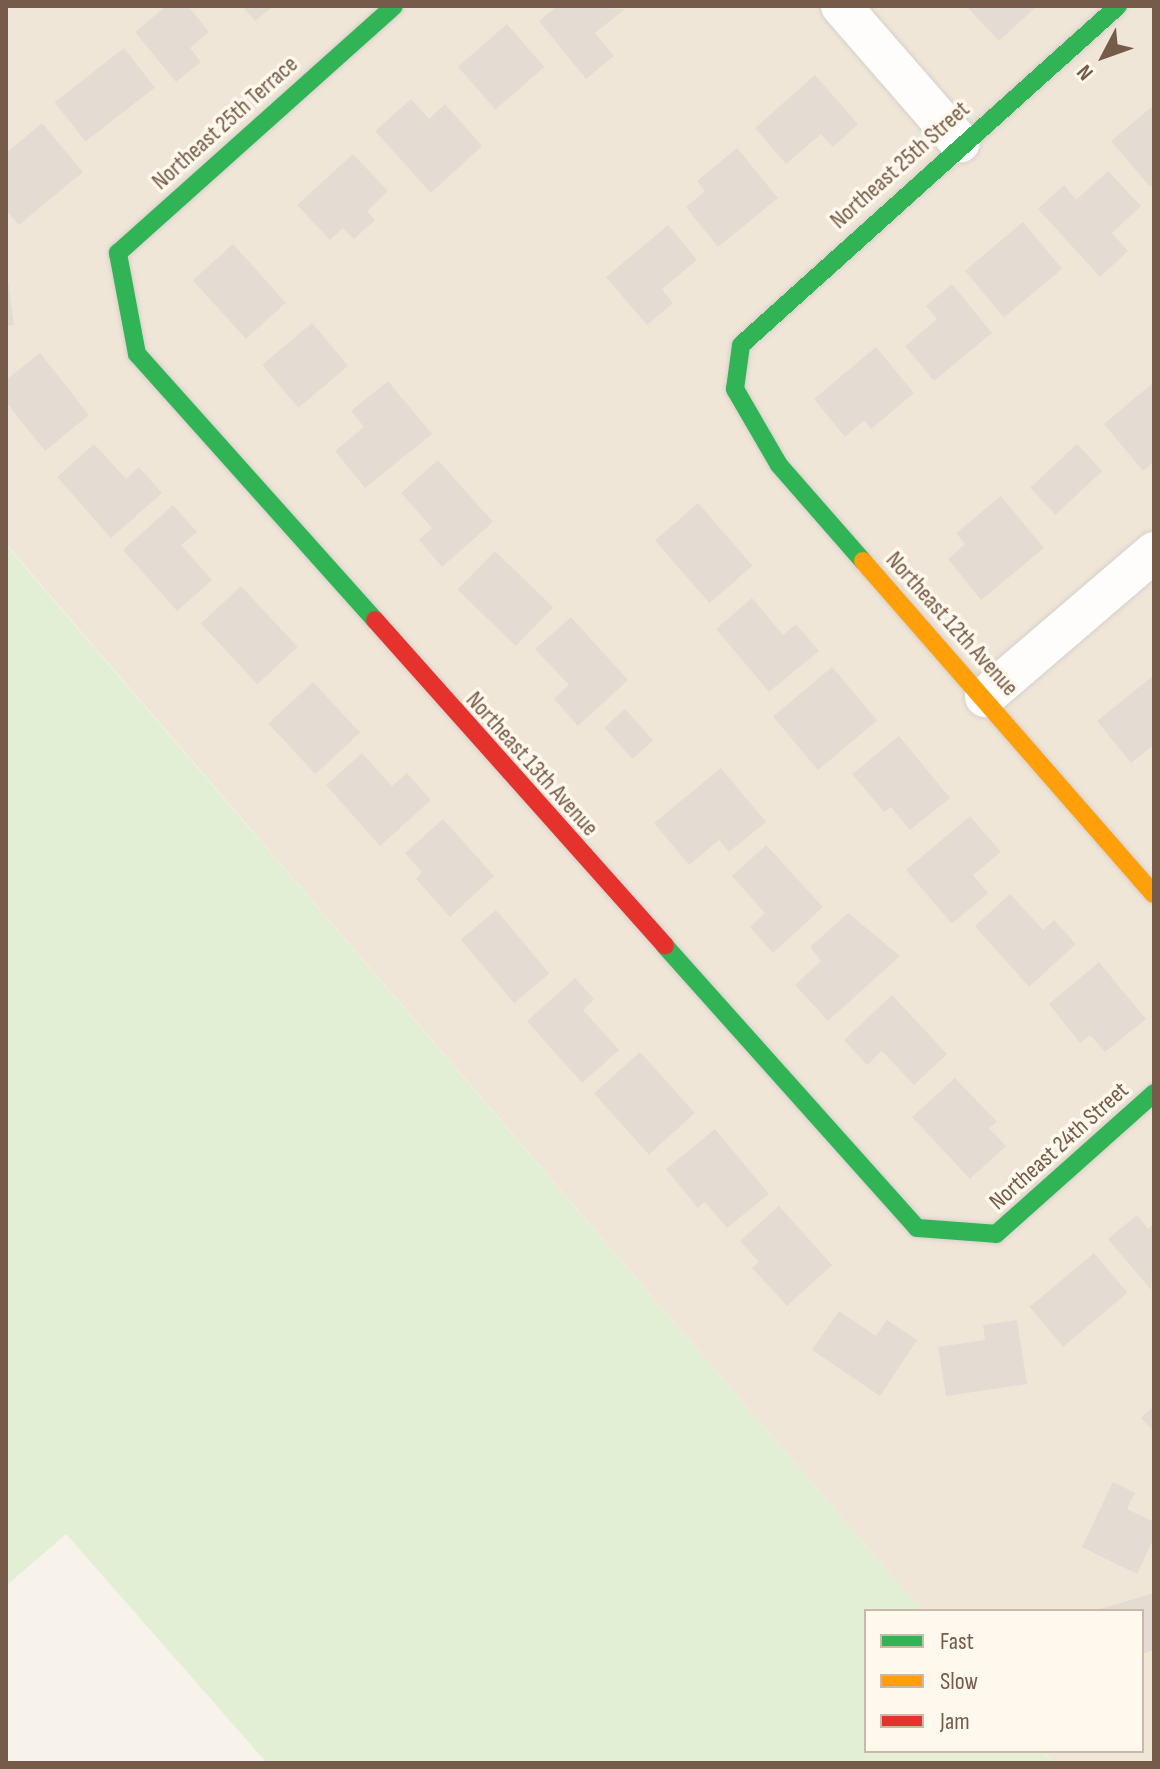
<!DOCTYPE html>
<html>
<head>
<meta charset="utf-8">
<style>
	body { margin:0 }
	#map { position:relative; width:1160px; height:1769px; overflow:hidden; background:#f7f3eb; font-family:"Sofia Sans Condensed",sans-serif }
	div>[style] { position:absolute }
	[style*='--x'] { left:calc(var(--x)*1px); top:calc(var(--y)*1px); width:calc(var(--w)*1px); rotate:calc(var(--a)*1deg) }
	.residential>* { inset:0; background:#f0e6d8 }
	.green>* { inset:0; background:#e3efd5 }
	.building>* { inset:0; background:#e4dbd2; transform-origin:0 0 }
	.roads { filter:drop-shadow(0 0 2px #d6d0c9) drop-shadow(0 0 2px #d6d0c9) }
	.street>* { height:40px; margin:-20px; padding:0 20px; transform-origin:20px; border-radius:20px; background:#fefdfc }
	.fast>* { height:18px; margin:-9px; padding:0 9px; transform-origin:9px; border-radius:9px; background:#30b455 }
	.slow>* { height:18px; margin:-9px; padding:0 9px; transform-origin:9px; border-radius:9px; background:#ff9f0a }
	.jam>* { height:18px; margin:-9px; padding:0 9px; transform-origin:9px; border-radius:9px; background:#e5322d }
	span { translate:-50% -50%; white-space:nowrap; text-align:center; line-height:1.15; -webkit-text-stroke:7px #fff8ec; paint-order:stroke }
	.street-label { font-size:24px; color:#765b4a }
	.frame { position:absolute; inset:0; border:8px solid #765b4a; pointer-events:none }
	.legend { position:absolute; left:864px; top:1609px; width:280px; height:144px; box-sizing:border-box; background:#fff8ec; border:2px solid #c8b9ab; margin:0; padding:10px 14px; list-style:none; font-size:24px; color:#765b4a }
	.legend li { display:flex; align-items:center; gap:16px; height:40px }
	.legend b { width:40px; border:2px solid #c8b9ab }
	.north { position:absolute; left:1064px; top:16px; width:80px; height:80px; -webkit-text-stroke:6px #fff8ec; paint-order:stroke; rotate:229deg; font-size:22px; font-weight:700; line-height:32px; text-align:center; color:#765b4a }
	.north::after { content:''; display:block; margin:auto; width:28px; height:36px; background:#765b4a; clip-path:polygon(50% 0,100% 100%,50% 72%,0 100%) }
</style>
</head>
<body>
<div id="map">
	<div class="residential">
		<div style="clip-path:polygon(6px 6px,1154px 6px,1154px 1763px,1053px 1763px,1043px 1751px,1142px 1751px,1142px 1611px,922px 1611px,6px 544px)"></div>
	</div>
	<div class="green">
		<div style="clip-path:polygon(6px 545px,922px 1611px,866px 1611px,866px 1751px,1042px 1751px,1053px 1763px,267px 1763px,66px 1534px,6px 1586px)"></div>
	</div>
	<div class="building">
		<div style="clip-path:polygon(166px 6px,188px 6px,209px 32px,190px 48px,201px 62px,176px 82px,135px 32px)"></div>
		<div style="clip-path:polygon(242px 6px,273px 6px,255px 21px)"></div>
		<div style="clip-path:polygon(557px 6px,625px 9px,595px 33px,614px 56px,586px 79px,539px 21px)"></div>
		<div style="clip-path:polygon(966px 6px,1037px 6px,999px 41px)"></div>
		<div style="left:507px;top:24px;width:57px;height:65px;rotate:49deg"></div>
		<div style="left:124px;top:48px;width:50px;height:88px;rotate:52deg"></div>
		<div style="clip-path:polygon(815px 75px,858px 124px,833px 147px,821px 134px,786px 164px,755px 128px)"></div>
		<div style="clip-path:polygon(411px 99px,429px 119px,445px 104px,482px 146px,431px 193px,375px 131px)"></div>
		<div style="clip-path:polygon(1154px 105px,1154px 183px,1150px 187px,1111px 141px)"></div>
		<div style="clip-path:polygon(42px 123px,83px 172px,19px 225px,6px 210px,6px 153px)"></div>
		<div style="clip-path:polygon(737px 148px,778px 198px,718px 247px,686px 207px,705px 191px,697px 181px)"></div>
		<div style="clip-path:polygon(353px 154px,388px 191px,367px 211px,375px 220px,354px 239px,343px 228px,330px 240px,297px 205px)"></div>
		<div style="clip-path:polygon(1108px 171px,1141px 206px,1112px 233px,1128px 251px,1100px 277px,1038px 209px,1064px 185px,1076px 200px)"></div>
		<div style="left:1023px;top:222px;width:61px;height:76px;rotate:50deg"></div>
		<div style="clip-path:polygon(668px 225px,697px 260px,662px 289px,673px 303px,647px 325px,606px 277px)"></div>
		<div style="left:233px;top:244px;width:79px;height:54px;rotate:48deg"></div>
		<div style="clip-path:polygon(6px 267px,14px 325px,6px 326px)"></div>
		<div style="clip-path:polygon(952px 284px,992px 333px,934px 381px,905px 346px,937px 319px,926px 306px)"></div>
		<div style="left:312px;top:323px;width:56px;height:65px;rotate:50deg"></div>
		<div style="clip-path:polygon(876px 347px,914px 393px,871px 429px,864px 420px,845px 437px,814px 399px)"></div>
		<div style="clip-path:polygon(40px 353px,89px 415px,45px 451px,6px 402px,6px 380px)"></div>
		<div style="clip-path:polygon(388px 381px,432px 434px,365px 488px,335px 451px,364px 427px,351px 411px)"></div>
		<div style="clip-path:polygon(1154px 382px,1154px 462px,1143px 471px,1104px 424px)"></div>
		<div style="clip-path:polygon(94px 444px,126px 479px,139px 467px,162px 493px,111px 538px,57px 477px)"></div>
		<div style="left:1077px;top:444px;width:37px;height:64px;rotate:47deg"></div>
		<div style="clip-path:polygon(438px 460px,493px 522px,442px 567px,419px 540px,432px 528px,401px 493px)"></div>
		<div style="clip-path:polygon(1001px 496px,1044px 548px,981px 600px,948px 559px,965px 544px,956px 533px)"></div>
		<div style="left:698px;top:503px;width:83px;height:57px;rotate:49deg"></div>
		<div style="clip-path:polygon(173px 505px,197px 532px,181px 545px,212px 580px,177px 611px,123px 550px)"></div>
		<div style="left:495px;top:551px;width:81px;height:54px;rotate:44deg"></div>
		<div style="left:241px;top:586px;width:83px;height:55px;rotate:47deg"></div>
		<div style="clip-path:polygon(752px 598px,783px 635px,796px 624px,819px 651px,769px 692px,716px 629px)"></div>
		<div style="clip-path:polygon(571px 617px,628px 680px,578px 726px,554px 699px,569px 685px,535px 649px)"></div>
		<div style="left:832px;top:667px;width:70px;height:77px;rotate:50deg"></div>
		<div style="clip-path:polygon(1154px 675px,1154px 745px,1131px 763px,1097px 721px)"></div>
		<div style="left:313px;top:682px;width:69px;height:61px;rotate:47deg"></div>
		<div style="left:625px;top:709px;width:42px;height:28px;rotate:48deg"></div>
		<div style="clip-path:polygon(899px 736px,950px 798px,910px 830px,891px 807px,884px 812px,852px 774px)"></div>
		<div style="clip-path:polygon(362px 753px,392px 786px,407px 773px,431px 800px,380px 846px,326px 785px)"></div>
		<div style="clip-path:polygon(721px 768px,766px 822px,729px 852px,719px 840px,689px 865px,654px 823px)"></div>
		<div style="clip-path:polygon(970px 816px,1001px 852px,973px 875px,988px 893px,952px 924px,906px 870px)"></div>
		<div style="clip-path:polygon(443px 819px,494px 876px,450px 917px,416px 879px,422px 872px,405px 853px)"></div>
		<div style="clip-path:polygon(766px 845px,823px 907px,773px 953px,750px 927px,765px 913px,732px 876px)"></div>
		<div style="clip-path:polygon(1010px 894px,1043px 930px,1054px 920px,1076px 944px,1029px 987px,975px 926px)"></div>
		<div style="left:496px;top:910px;width:83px;height:46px;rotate:50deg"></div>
		<div style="clip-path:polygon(848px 913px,900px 956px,828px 1021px,795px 985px,821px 961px,810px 947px)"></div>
		<div style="clip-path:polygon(1099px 962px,1146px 1019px,1105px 1052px,1090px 1035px,1080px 1043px,1049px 1004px)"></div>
		<div style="clip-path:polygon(575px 978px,594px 999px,583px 1010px,619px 1050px,582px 1083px,527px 1021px)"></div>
		<div style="clip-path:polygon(892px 995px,947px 1054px,914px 1085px,882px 1051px,867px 1065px,844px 1040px)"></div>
		<div style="left:640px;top:1052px;width:82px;height:62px;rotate:48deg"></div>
		<div style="clip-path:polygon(955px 1078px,997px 1122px,989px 1128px,1006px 1146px,970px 1179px,912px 1117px)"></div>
		<div style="clip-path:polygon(715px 1129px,769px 1194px,727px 1228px,705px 1202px,698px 1208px,666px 1169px)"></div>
		<div style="clip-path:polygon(779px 1206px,832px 1265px,787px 1306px,752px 1268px,759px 1262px,740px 1241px)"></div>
		<div style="clip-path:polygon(1137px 1215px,1148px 1229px,1154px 1223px,1151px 1290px,1108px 1239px)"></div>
		<div style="left:1094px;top:1253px;width:52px;height:84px;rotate:50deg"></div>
		<div style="clip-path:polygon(839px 1311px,876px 1336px,887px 1320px,917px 1340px,880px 1396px,812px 1350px)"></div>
		<div style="clip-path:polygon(1017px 1320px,1027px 1384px,946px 1396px,938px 1347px,985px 1340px,983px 1325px)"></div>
		<div style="clip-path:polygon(1154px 1406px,1154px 1431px,1141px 1418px)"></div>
		<div style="clip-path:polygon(1113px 1482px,1135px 1493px,1127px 1509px,1154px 1522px,1154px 1538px,1137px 1574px,1082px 1547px)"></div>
		<div style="clip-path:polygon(1154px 1593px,1154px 1650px,1142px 1654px,1142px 1611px,1097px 1610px)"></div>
	</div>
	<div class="roads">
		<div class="street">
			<div style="--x:841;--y:6;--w:181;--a:49"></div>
			<div style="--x:985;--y:697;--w:223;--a:-40.6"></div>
		</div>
		<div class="fast">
			<div style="--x:863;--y:561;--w:128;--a:-131.2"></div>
			<div style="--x:779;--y:465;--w:88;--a:-120.1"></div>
			<div style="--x:735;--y:389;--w:44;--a:-82.2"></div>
			<div style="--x:741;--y:345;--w:507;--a:-41.96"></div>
			<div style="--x:375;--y:620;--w:357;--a:-131.8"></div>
			<div style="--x:137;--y:354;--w:103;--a:-100.7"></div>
			<div style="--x:118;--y:253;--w:370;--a:-41.8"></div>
			<div style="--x:665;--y:946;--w:378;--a:48.2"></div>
			<div style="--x:917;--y:1228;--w:79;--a:4.3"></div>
			<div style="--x:996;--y:1234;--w:212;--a:-41.7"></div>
		</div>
		<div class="slow">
			<div style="--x:863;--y:561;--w:442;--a:48.9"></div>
		</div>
		<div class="jam">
			<div style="--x:375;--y:620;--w:436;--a:48.3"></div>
		</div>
	</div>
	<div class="street-label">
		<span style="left:225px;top:123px;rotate:-42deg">Northeast 25th Terrace</span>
		<span style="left:900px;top:165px;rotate:-42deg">Northeast 25th Street</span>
		<span style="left:952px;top:624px;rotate:48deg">Northeast 12th Avenue</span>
		<span style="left:532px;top:764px;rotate:48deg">Northeast 13th Avenue</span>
		<span style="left:1059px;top:1146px;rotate:-42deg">Northeast 24th Street</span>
	</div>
	<div class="frame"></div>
	<ul class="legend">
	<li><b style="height:10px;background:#30b455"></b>Fast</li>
	<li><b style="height:10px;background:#ff9f0a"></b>Slow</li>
	<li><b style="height:10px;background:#e5322d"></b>Jam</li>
	</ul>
	<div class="north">N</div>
</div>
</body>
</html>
